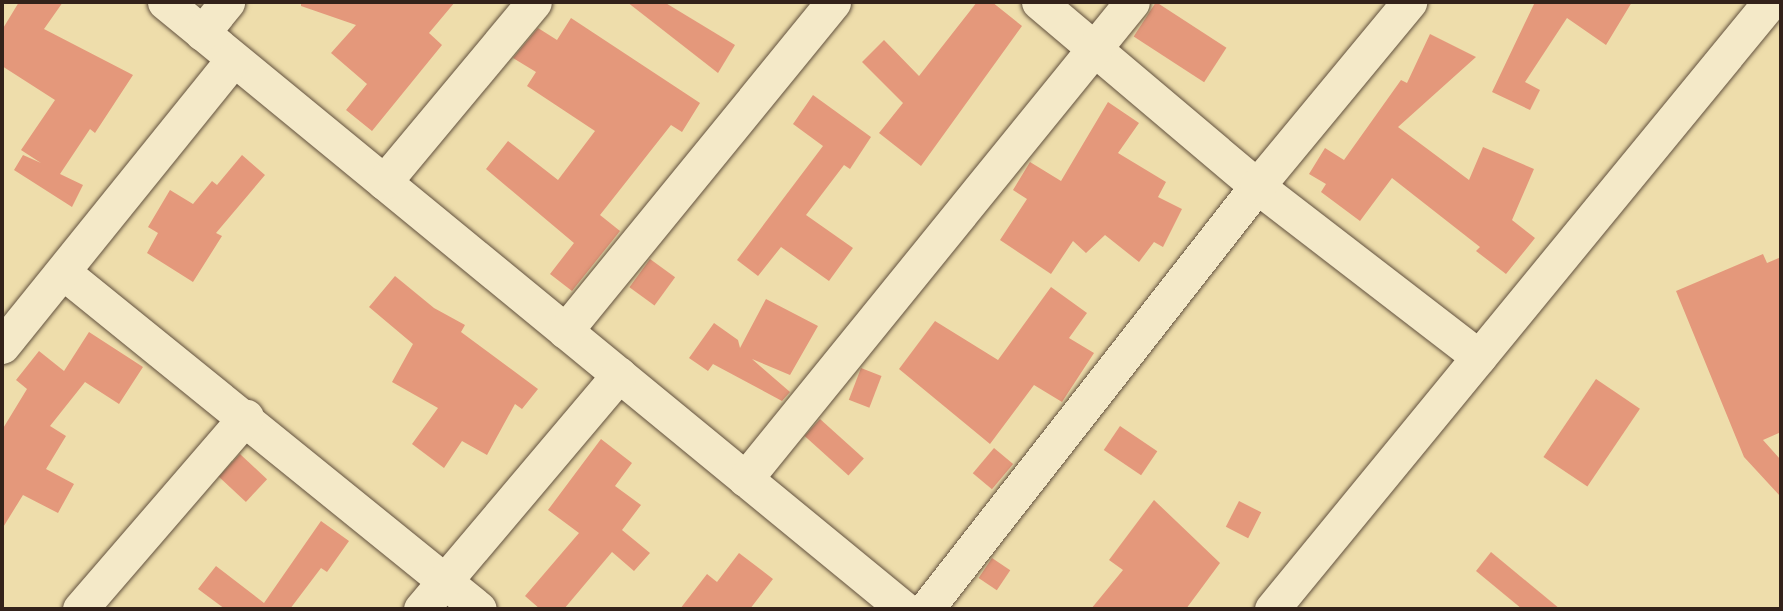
<!DOCTYPE html>
<html>
<head>
<meta charset="utf-8">
<style>
	body { margin:0 }
	#map { position:relative; width:1783px; height:611px; overflow:hidden; background:#eeddab; font-family:"IM FELL English",serif }
	div>[style] { position:absolute }
	[style*='--x'] { left:calc(var(--x)*1px); top:calc(var(--y)*1px); width:calc(var(--w)*1px); rotate:calc(var(--a)*1deg) }
	.building>* { inset:0; background:#e4987b; transform-origin:0 0 }
	.roads { filter:drop-shadow(0 0 2px #62513e) drop-shadow(0 0 2px #62513e) }
	.minor>* { height:35px; margin:-17.5px; padding:0 17.5px; transform-origin:17.5px; border-radius:17.5px; background:#f4e9c8 }
	span { translate:-50% -50%; white-space:nowrap; text-align:center; line-height:1.15; -webkit-text-stroke:5px #f4e9c8; paint-order:stroke }
	.frame { position:absolute; inset:0; border:4px solid #33221a; pointer-events:none }
</style>
</head>
<body>
<div id="map">
	<div class="building">
		<div style="clip-path:polygon(19px 2px,63px 2px,44px 29px,133px 75px,95px 133px,90px 129px,60px 174px,83px 185px,72px 207px,14px 170px,23px 155px,41px 163px,21px 150px,55px 100px,2px 66px,2px 30px)"></div>
		<div style="clip-path:polygon(301px 2px,455px 2px,429px 33px,442px 45px,372px 131px,346px 110px,367px 84px,331px 53px,356px 25px,301px 6px)"></div>
		<div style="clip-path:polygon(627px 2px,664px 2px,735px 45px,718px 73px)"></div>
		<div style="clip-path:polygon(977px 2px,992px 2px,1022px 26px,921px 166px,879px 133px,903px 103px,862px 62px,884px 40px,919px 76px)"></div>
		<div style="left:1156px;top:2px;width:84px;height:41px;rotate:33deg"></div>
		<div style="clip-path:polygon(1535px 2px,1632px 2px,1606px 45px,1567px 18px,1525px 82px,1540px 90px,1530px 110px,1492px 92px)"></div>
		<div style="clip-path:polygon(571px 18px,700px 103px,682px 132px,671px 125px,600px 215px,620px 231px,572px 291px,550px 274px,574px 243px,486px 169px,508px 141px,558px 180px,595px 131px,527px 86px,536px 72px,513px 58px,538px 28px,557px 40px)"></div>
		<div style="clip-path:polygon(1430px 34px,1476px 57px,1398px 127px,1469px 180px,1483px 147px,1534px 169px,1512px 220px,1535px 238px,1506px 274px,1476px 251px,1480px 247px,1392px 178px,1360px 221px,1321px 192px,1326px 184px,1309px 174px,1325px 148px,1344px 160px,1401px 80px,1407px 83px)"></div>
		<div style="clip-path:polygon(813px 95px,871px 137px,850px 169px,844px 165px,806px 215px,853px 248px,829px 281px,781px 247px,758px 276px,737px 260px,823px 146px,793px 124px)"></div>
		<div style="clip-path:polygon(1108px 102px,1139px 123px,1118px 153px,1166px 182px,1158px 197px,1182px 209px,1163px 247px,1154px 242px,1139px 262px,1105px 235px,1086px 253px,1073px 241px,1051px 274px,1000px 240px,1027px 199px,1013px 190px,1030px 162px,1061px 181px)"></div>
		<div style="clip-path:polygon(242px 155px,265px 175px,216px 233px,222px 236px,193px 282px,147px 253px,158px 233px,148px 227px,170px 190px,193px 204px,212px 181px,217px 185px)"></div>
		<div style="clip-path:polygon(1763px 254px,1767px 263px,1781px 257px,1781px 432px,1763px 440px,1781px 460px,1781px 497px,1744px 457px,1676px 291px)"></div>
		<div style="left:650px;top:259px;width:31px;height:35px;rotate:36deg"></div>
		<div style="clip-path:polygon(395px 276px,434px 308px,465px 325px,461px 332px,538px 389px,522px 409px,515px 404px,487px 455px,462px 441px,444px 468px,412px 444px,438px 408px,392px 382px,413px 344px,369px 307px)"></div>
		<div style="clip-path:polygon(1051px 287px,1087px 313px,1069px 338px,1094px 353px,1062px 402px,1034px 385px,990px 444px,899px 369px,935px 321px,998px 360px)"></div>
		<div style="clip-path:polygon(766px 299px,818px 326px,790px 375px,752px 359px,790px 392px,782px 401px,713px 364px,708px 371px,689px 358px,714px 323px,738px 340px,740px 348px)"></div>
		<div style="clip-path:polygon(89px 332px,143px 367px,119px 404px,85px 382px,50px 426px,66px 436px,46px 469px,74px 484px,58px 513px,23px 495px,2px 529px,2px 430px,27px 389px,16px 380px,39px 351px,64px 371px)"></div>
		<div style="left:861px;top:368px;width:22px;height:34px;rotate:21deg"></div>
		<div style="left:1596px;top:379px;width:53px;height:94px;rotate:34deg"></div>
		<div style="left:820px;top:419px;width:59px;height:23px;rotate:42deg"></div>
		<div style="left:1120px;top:426px;width:45px;height:29px;rotate:34deg"></div>
		<div style="clip-path:polygon(601px 439px,632px 463px,615px 486px,641px 505px,622px 530px,650px 553px,634px 571px,612px 552px,564px 609px,540px 609px,525px 596px,579px 533px,548px 510px)"></div>
		<div style="left:994px;top:448px;width:25px;height:33px;rotate:40deg"></div>
		<div style="left:240px;top:454px;width:37px;height:31px;rotate:43deg"></div>
		<div style="clip-path:polygon(1154px 500px,1220px 563px,1186px 609px,1091px 609px,1123px 570px,1109px 560px)"></div>
		<div style="left:1239px;top:501px;width:25px;height:29px;rotate:27deg"></div>
		<div style="clip-path:polygon(321px 521px,349px 541px,327px 572px,321px 568px,290px 609px,225px 609px,198px 589px,216px 566px,264px 603px)"></div>
		<div style="clip-path:polygon(1491px 552px,1560px 609px,1522px 609px,1476px 571px)"></div>
		<div style="clip-path:polygon(739px 553px,773px 579px,750px 609px,680px 609px,707px 574px,717px 582px)"></div>
		<div style="left:992px;top:558px;width:22px;height:24px;rotate:34deg"></div>
	</div>
	<div class="roads">
		<div class="minor">
			<div style="--x:165;--y:2;--w:956;--a:39.4"></div>
			<div style="--x:1039;--y:2;--w:285;--a:40.2"></div>
			<div style="--x:1257;--y:186;--w:280;--a:37.6"></div>
			<div style="--x:202;--y:33;--w:40;--a:-51"></div>
			<div style="--x:384;--y:182;--w:234;--a:-50.2"></div>
			<div style="--x:63;--y:272;--w:535;--a:39.01"></div>
			<div style="--x:565;--y:331;--w:424;--a:-50.8"></div>
			<div style="--x:2;--y:346;--w:368;--a:-51.1"></div>
			<div style="--x:745;--y:479;--w:614;--a:-50.95"></div>
			<div style="--x:80;--y:609;--w:254;--a:-49.2"></div>
			<div style="--x:421;--y:609;--w:307;--a:-49.8"></div>
			<div style="--x:926;--y:609;--w:537;--a:-51.96"></div>
			<div style="--x:1257;--y:186;--w:239;--a:-50.4"></div>
			<div style="--x:1272;--y:609;--w:785;--a:-50.63"></div>
		</div>
	</div>
	<div class="frame"></div>
</div>
</body>
</html>
